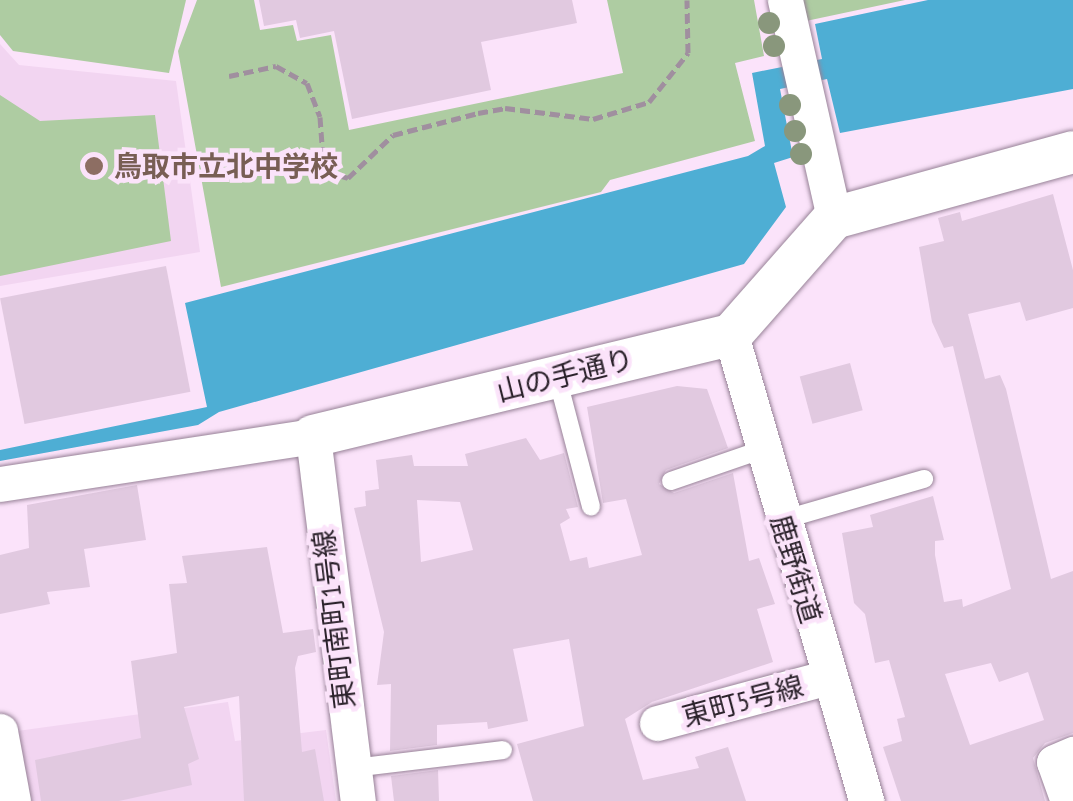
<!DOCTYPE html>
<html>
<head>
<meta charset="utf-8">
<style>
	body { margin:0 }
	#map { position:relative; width:1073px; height:801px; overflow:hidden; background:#fbe3fa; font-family:"PT Sans Narrow","Noto Sans JP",sans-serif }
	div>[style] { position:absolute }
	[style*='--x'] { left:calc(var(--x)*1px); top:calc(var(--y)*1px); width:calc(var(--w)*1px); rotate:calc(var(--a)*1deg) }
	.built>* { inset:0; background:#f2d5f1 }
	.green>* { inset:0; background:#aecca2 }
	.water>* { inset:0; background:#4eaed4 }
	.building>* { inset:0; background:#e1c9e0; transform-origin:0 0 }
	.path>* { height:5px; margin-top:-2.5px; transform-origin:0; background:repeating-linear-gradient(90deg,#a08f9f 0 10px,transparent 0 15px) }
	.roads { filter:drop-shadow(0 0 2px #978297) drop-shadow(0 0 2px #978297) }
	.service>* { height:18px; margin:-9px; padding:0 9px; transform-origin:9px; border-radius:9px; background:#fff }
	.minor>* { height:35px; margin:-17.5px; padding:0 17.5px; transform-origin:17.5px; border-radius:17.5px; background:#fff }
	.tertiary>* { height:42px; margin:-21px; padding:0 21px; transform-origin:21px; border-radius:21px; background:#fff }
	.trees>* { width:22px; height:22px; margin:-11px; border-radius:50%; background:#89977c }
	.dots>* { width:28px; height:28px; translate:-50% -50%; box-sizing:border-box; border:5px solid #fbe3fa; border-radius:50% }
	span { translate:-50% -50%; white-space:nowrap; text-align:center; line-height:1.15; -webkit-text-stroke:9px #fbe3fa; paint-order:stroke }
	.education-label { font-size:28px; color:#785e54; font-weight:700 }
	.left { translate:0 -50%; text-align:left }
	.street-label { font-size:28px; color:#2b222b }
</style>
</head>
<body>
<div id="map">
	<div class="built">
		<div style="clip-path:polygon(0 44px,19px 65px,176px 81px,200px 252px,0 286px)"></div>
		<div style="clip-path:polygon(228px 702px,235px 741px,326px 730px,336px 801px,23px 801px,10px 732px)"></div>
	</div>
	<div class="green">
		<div style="clip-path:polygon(0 0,186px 0,169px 73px,13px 51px,0 35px)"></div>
		<div style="clip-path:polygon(197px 0,254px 0,260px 30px,293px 25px,297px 41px,331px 35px,349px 130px,623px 73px,607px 0,754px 0,764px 56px,735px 63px,755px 141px,610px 180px,601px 192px,221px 287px,178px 51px)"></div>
		<div style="clip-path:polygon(802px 0,905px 0,806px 21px)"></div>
		<div style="clip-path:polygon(0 95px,40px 121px,155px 115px,171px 241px,0 276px)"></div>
	</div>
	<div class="water">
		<div style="clip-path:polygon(928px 0,1073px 0,1073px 89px,840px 133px,827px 79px,780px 89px,793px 157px,774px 163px,786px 207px,744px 264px,219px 412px,198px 425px,0 461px,0 450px,207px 407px,185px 303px,748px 156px,765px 146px,752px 73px,822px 59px,815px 24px)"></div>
	</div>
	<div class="building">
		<div style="clip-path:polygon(259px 0,572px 0,577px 23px,481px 42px,491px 90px,352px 119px,334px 31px,300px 38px,296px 20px,264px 26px)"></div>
		<div style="clip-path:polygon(evenodd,1053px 194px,1073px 270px,1073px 308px,1026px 321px,1020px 302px,968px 314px,985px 379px,1000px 375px,1006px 389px,1051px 579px,1073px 571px,1073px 733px,1045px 743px,1033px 758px,1045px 801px,901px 801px,883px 747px,902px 741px,897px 719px,905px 717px,889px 660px,875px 663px,865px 614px,854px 603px,842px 533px,873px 527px,870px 515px,933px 496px,944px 540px,935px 541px,935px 555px,944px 602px,962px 599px,963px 607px,1011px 589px,953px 346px,944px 348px,932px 322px,919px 247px,944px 241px,938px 218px,960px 212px,962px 221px,1053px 194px,991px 663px,999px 682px,1028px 672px,1044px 720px,970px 745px,945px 674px,991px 663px)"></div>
		<div style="left:166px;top:266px;width:128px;height:169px;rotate:79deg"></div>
		<div style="left:850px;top:363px;width:49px;height:52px;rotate:75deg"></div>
		<div style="clip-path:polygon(evenodd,677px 386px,707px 389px,728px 448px,666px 470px,659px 484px,674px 493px,733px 473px,749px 561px,759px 558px,775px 604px,757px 609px,773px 662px,652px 702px,625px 719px,643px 780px,699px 768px,695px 757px,728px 747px,746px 801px,533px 801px,517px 744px,584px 726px,569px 639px,513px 649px,528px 721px,488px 729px,487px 722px,437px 725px,437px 745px,390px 751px,391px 684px,377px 685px,384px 632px,354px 508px,366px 506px,365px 491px,379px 489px,376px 460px,412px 455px,414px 466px,468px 466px,465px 454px,526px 438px,540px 460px,564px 453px,578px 507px,566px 509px,570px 518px,560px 524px,570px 561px,587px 557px,589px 568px,642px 555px,626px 499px,603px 503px,587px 407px,677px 386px,417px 500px,460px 502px,473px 550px,421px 562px,417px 500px)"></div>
		<div style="clip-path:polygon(137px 485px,146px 540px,84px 549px,90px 587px,47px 592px,50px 604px,0 614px,0 555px,29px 548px,27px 505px)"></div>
		<div style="clip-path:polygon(267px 547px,283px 633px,313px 629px,316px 652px,298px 656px,295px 668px,302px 752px,315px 749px,324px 801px,244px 801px,239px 696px,184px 707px,199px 759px,188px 764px,192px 785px,119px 801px,41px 801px,35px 760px,141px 738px,131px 661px,177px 653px,169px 584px,187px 583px,182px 556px)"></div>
		<div style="clip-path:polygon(438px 770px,439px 801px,394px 801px,391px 776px)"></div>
	</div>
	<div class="path">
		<div style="--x:229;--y:76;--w:48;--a:-12"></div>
		<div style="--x:276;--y:66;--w:35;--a:29"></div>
		<div style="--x:307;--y:83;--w:36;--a:69"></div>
		<div style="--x:320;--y:117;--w:54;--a:85.8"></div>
		<div style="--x:324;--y:171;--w:25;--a:16"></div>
		<div style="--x:348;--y:178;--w:62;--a:-43.7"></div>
		<div style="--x:393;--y:135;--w:88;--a:-14.5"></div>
		<div style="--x:478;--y:113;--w:27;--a:-10"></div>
		<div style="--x:505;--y:108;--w:89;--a:7.1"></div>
		<div style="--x:593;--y:119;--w:59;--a:-16.9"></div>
		<div style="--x:649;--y:102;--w:63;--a:-51.5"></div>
		<div style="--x:688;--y:53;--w:53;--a:-91.1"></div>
	</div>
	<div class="roads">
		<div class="service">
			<div style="--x:557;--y:377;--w:134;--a:75.3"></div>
			<div style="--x:671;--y:481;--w:95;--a:-19"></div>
			<div style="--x:782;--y:520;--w:148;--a:-16.1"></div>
			<div style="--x:353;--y:768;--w:151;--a:-6.8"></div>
		</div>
		<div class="minor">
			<div style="--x:785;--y:0;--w:223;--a:77.3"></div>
			<div style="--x:731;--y:335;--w:485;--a:73.8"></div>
			<div style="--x:0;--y:484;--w:317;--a:-8.7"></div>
			<div style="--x:313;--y:436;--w:368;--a:83"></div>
			<div style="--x:657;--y:723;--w:178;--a:-15"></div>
			<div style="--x:0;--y:731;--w:71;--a:79.5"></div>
			<div style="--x:1068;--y:801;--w:41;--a:-109.7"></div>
			<div style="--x:1054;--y:762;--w:21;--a:-23"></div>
		</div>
		<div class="tertiary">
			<div style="--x:313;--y:436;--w:430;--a:-13.6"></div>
			<div style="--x:731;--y:335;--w:156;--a:-48.6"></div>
			<div style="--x:834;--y:218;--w:248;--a:-15.4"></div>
		</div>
	</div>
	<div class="trees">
		<div style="left:769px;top:23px"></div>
		<div style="left:774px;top:46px"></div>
		<div style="left:790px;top:105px"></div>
		<div style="left:795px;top:131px"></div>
		<div style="left:801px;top:154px"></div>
	</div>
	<div class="dots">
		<div style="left:94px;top:166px;background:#8d6e63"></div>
	</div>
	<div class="education-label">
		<span class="left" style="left:114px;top:166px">鳥取市立北中学校</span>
	</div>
	<div class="street-label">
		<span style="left:565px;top:375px;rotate:-14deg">山の手通り</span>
		<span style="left:796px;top:569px;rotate:73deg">鹿野街道</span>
		<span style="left:334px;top:619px;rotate:-97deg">東町南町1号線</span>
		<span style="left:743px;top:701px;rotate:-15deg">東町5号線</span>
	</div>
</div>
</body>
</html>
